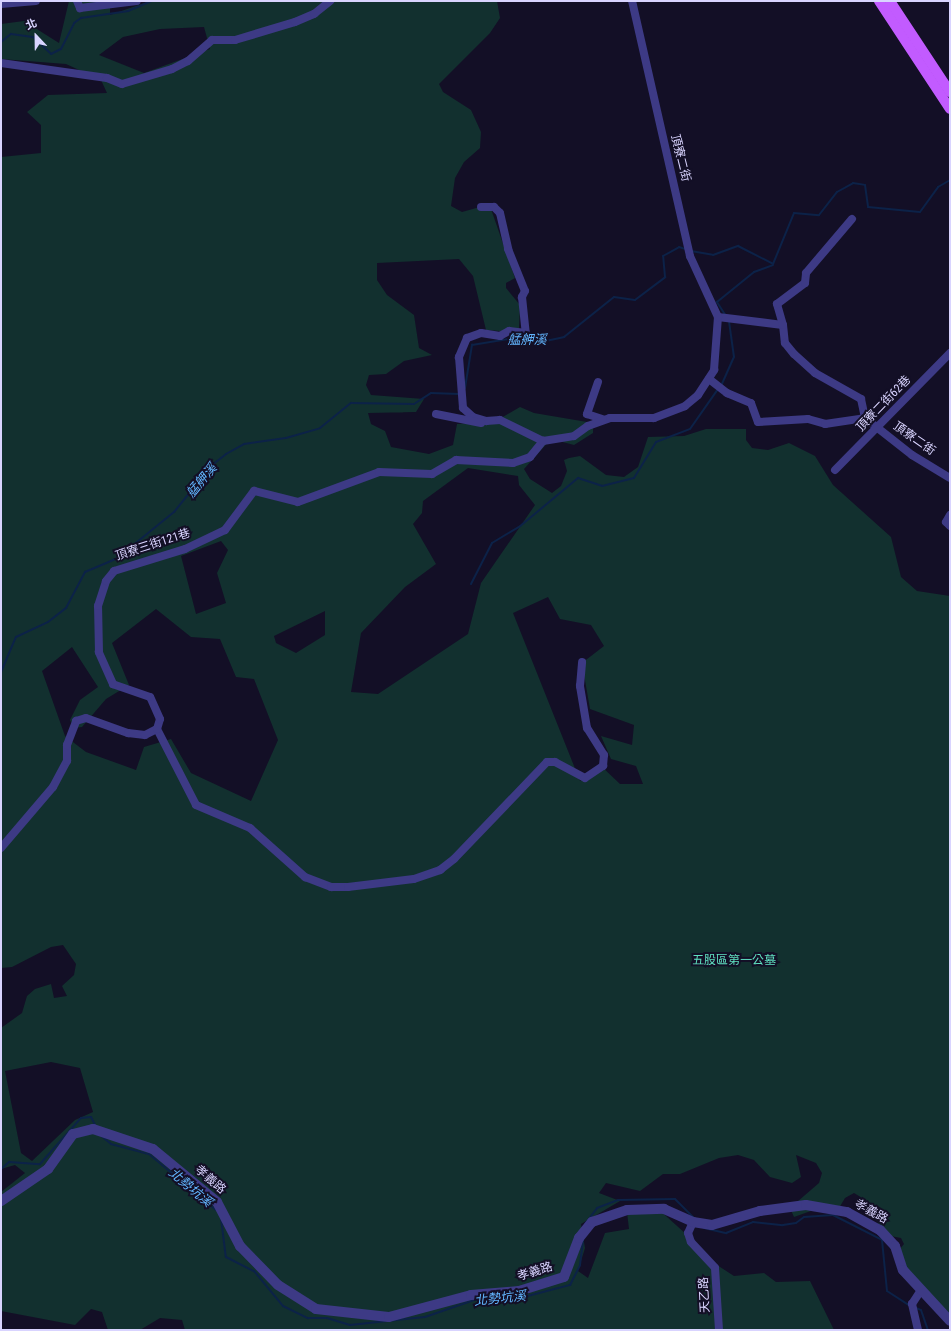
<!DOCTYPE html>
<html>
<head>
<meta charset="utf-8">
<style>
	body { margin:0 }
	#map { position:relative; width:951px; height:1331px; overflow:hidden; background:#130f26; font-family:"Roboto Condensed","Noto Sans TC",sans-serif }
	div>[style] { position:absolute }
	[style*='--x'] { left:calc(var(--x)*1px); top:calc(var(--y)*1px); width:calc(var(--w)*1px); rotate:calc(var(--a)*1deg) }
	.green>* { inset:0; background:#12302f }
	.stream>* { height:2px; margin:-1px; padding:0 1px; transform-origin:1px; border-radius:1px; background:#0c2248 }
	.minor>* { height:8px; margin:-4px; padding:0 4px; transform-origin:4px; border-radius:4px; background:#3d3a85 }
	.tertiary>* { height:10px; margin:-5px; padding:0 5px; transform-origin:5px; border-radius:5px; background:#3d3a85 }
	.primary>* { height:10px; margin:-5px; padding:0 5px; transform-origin:5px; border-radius:5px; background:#c25bff }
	span { translate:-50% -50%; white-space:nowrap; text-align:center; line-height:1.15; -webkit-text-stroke:4px #130f26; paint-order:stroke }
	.street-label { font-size:12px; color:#d9d4ff }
	.park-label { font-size:12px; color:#5fe0c0 }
	.water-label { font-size:13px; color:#62b6ff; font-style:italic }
	.frame { position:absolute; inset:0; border:2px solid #d9d4ff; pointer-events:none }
	.north { position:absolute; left:16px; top:16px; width:40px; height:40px; -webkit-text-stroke:3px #130f26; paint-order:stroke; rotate:338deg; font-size:11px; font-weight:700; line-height:16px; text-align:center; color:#d9d4ff }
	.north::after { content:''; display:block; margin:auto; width:14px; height:18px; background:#d9d4ff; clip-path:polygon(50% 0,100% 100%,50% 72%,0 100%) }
</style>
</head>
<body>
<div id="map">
	<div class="green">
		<div style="clip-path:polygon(evenodd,69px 1px,110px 1px,110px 15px,150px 1px,497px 1px,500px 18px,490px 33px,439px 84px,443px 92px,471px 110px,481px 132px,480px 148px,464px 162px,455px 178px,451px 206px,462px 212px,487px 205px,491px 209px,515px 278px,506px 283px,506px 288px,520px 305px,519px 328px,515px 332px,486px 330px,473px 276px,459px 259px,377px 263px,377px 280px,387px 295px,414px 315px,419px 348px,432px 355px,404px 361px,386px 374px,369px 375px,366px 385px,371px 395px,424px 399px,416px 412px,368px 413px,371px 424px,385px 431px,391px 447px,429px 454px,453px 445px,457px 424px,494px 422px,520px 407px,534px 413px,593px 423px,593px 433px,574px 445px,551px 439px,524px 469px,530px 479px,552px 493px,561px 486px,567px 471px,564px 460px,569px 458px,580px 456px,606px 475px,624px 477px,638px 467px,648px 437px,684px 436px,706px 429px,746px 429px,746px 440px,752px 448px,768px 450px,789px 443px,815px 456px,833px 485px,891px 537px,901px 577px,917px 591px,950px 596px,950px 1319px,904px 1270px,899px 1250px,904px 1244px,901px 1238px,885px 1235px,864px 1199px,854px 1193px,845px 1198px,839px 1208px,822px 1207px,794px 1217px,790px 1208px,819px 1183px,822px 1173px,816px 1163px,796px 1155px,801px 1177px,792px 1183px,770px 1177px,754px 1160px,738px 1155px,719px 1158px,680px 1174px,663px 1174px,640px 1191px,606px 1183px,599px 1193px,620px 1201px,581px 1224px,585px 1248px,578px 1271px,588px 1278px,605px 1233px,629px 1229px,627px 1212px,656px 1207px,697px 1244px,700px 1254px,734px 1276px,764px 1273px,776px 1282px,810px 1281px,834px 1330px,185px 1330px,182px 1320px,160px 1318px,140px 1330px,108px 1330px,102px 1312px,91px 1309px,75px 1325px,1px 1311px,1px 1192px,25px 1173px,15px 1165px,1px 1169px,1px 1028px,22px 1013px,27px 996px,35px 989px,51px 984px,54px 998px,67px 996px,62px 986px,74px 975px,76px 964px,63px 945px,51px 947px,12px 967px,1px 968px,1px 157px,41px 153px,41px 125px,27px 112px,48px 95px,107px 93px,101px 80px,66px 64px,1px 59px,1px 24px,24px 21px,59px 43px,69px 1px,204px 27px,210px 49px,144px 73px,99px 55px,123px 37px,160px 29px,204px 27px,69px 1px,468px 468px,518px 476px,519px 485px,535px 505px,481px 583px,468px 634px,378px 694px,351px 692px,361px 633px,405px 587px,436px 564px,413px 524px,422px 513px,423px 501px,468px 468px,69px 1px,221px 541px,228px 550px,217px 573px,226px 603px,196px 614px,181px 556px,221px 541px,69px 1px,548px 597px,560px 619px,591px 625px,604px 646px,582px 663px,590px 709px,634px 725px,632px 745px,601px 736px,611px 759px,636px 766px,643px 784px,620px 784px,600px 765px,580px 781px,513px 613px,548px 597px,69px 1px,156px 609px,191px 637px,220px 639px,236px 677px,254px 679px,278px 740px,251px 801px,191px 773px,171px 739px,144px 747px,136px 770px,86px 752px,65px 736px,42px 671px,72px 647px,98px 687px,80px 700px,70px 720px,74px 728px,82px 727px,106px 699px,129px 685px,112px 643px,156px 609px,69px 1px,325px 611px,325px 635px,296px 653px,276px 643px,274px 636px,325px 611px,69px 1px,51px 1062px,80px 1068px,93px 1112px,75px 1120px,32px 1161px,21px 1153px,5px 1071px,51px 1062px)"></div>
	</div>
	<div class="stream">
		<div style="--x:1;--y:42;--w:13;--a:-39"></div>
		<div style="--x:11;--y:34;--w:22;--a:8"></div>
		<div style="--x:33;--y:37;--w:25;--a:43"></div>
		<div style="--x:51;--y:54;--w:11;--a:-27"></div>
		<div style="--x:61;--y:49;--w:29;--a:-63"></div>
		<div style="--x:74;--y:23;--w:9;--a:-36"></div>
		<div style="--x:81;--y:18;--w:48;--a:-8.5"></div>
		<div style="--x:128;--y:11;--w:25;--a:-23"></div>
		<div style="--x:691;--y:251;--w:22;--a:10"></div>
		<div style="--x:713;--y:255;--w:27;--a:-20"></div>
		<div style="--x:738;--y:246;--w:39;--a:27"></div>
		<div style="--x:773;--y:264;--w:55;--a:-67.6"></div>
		<div style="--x:794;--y:213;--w:25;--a:5"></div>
		<div style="--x:819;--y:215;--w:29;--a:-52"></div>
		<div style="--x:837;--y:192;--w:18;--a:-29"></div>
		<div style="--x:853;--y:183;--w:12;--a:9"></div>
		<div style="--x:865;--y:185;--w:22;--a:82"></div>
		<div style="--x:868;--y:207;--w:52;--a:5.5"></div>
		<div style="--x:920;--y:212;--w:31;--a:-54"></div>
		<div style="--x:938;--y:187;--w:14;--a:-30"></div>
		<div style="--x:726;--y:316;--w:17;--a:-123"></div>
		<div style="--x:717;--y:302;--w:48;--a:-39"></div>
		<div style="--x:754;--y:272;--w:20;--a:-20"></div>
		<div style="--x:721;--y:386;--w:32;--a:-66"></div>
		<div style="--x:734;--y:357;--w:35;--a:-98"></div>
		<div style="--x:465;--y:388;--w:44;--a:-80.8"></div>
		<div style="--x:472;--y:345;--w:44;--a:-9.2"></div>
		<div style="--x:515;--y:338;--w:26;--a:9"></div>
		<div style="--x:541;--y:342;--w:24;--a:-12"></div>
		<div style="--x:564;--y:337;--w:64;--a:-38.7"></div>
		<div style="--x:614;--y:297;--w:21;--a:8"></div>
		<div style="--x:635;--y:300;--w:38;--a:-37"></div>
		<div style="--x:665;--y:277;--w:21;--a:-95"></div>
		<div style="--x:663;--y:256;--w:18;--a:-29"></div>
		<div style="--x:679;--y:247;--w:6;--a:18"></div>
		<div style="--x:471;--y:584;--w:46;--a:-62.9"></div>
		<div style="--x:492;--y:543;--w:31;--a:-31"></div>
		<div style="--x:519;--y:527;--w:77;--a:-39.7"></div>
		<div style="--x:578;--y:478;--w:25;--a:18"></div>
		<div style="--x:602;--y:486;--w:33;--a:-14"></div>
		<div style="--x:634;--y:478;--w:42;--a:-58.6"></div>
		<div style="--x:656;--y:442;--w:36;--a:-21"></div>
		<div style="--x:690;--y:429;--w:49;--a:-55"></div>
		<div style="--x:1;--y:672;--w:38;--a:-67"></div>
		<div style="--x:16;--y:637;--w:35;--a:-25"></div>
		<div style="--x:48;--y:622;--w:23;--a:-38"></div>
		<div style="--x:66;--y:608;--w:41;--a:-62.2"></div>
		<div style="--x:85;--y:572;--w:34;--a:-23"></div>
		<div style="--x:116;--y:559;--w:75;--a:-39"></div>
		<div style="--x:174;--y:512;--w:60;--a:-51"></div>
		<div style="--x:212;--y:465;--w:18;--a:-38"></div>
		<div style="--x:226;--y:454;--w:21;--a:-29"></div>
		<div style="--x:244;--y:444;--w:42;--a:-8.1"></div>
		<div style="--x:286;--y:438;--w:35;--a:-16"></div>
		<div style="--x:320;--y:428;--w:40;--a:-39"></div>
		<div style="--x:351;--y:403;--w:63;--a:0.9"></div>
		<div style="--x:414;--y:404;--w:20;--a:-33"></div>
		<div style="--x:431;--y:393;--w:28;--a:2"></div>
		<div style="--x:100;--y:1135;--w:14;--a:39"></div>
		<div style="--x:111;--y:1144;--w:39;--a:15"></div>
		<div style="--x:149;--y:1154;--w:87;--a:39.9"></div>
		<div style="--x:1;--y:1169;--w:11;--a:-41"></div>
		<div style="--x:9;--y:1162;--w:31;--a:4"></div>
		<div style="--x:40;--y:1164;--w:62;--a:-48.3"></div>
		<div style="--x:81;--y:1118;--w:10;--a:-6"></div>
		<div style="--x:91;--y:1117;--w:9;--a:63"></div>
		<div style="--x:221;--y:1218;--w:39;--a:83"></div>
		<div style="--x:226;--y:1257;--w:31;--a:27"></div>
		<div style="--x:254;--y:1271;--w:45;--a:50.4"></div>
		<div style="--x:283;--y:1306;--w:28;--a:26"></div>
		<div style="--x:308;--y:1318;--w:19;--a:0"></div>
		<div style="--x:327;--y:1318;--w:24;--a:17"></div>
		<div style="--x:350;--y:1325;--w:75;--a:-6.1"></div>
		<div style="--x:425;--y:1317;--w:52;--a:-19.1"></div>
		<div style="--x:474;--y:1300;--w:46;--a:-2.5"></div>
		<div style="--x:520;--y:1298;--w:52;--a:-14.6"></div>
		<div style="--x:570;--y:1285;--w:22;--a:-63"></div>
		<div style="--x:580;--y:1265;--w:25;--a:-83"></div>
		<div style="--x:585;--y:1224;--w:20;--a:-53"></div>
		<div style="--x:597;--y:1208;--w:22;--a:-21"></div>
		<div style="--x:618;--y:1200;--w:57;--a:-1"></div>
		<div style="--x:675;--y:1199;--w:27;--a:45"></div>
		<div style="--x:704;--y:1228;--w:23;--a:13"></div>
		<div style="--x:726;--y:1233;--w:29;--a:-22"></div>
		<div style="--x:753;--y:1222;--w:30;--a:6"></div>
		<div style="--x:783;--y:1225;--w:13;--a:-9"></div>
		<div style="--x:796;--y:1223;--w:10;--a:-37"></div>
		<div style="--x:804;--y:1217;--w:29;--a:-4"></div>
		<div style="--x:833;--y:1215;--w:55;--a:27"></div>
		<div style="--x:882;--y:1240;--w:51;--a:84.4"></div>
		<div style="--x:887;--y:1291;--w:27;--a:33"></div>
		<div style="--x:916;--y:1308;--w:5;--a:22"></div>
		<div style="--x:921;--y:1310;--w:21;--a:71"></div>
	</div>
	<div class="minor">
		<div style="--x:77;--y:1;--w:8;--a:67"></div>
		<div style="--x:80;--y:8;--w:57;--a:-7"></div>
		<div style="--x:1;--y:4;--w:35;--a:-5"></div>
		<div style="--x:1;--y:63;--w:107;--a:8.1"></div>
		<div style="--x:107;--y:78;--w:16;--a:22"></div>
		<div style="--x:122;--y:84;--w:52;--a:-16.7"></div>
		<div style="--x:172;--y:69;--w:18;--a:-27"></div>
		<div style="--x:188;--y:61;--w:32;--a:-41"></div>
		<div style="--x:212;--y:40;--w:23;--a:0"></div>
		<div style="--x:235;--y:40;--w:63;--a:-16.7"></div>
		<div style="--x:295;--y:22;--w:21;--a:-23"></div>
		<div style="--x:314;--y:14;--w:21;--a:-39"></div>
		<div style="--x:481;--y:207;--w:13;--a:0"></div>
		<div style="--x:494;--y:207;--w:8;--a:45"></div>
		<div style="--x:500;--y:213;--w:37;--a:77"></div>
		<div style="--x:508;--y:249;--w:45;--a:68"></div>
		<div style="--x:525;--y:291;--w:7;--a:117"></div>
		<div style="--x:522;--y:297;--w:36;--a:84"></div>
		<div style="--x:526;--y:333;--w:17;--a:-173"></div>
		<div style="--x:509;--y:331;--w:10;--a:151"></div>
		<div style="--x:500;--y:336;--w:19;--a:-171"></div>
		<div style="--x:481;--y:333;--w:15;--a:160"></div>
		<div style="--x:467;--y:338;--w:21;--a:113"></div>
		<div style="--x:459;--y:357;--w:51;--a:85.5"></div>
		<div style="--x:463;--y:408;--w:13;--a:42"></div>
		<div style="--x:473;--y:417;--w:14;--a:17"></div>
		<div style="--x:486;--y:421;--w:14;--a:-4"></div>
		<div style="--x:500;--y:420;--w:48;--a:26"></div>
		<div style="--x:718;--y:317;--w:65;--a:7"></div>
		<div style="--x:783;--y:325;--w:18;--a:84"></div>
		<div style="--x:785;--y:343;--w:14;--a:51"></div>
		<div style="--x:794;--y:354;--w:28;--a:42"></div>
		<div style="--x:815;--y:373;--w:53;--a:29.5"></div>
		<div style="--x:861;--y:399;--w:19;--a:78"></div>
		<div style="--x:865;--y:418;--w:60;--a:38.2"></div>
		<div style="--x:912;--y:455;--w:44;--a:31.2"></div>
		<div style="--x:783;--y:325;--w:22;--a:-106"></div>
		<div style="--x:777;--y:304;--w:35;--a:-37"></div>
		<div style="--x:805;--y:283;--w:10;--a:-84"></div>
		<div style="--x:806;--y:273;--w:71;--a:-49.6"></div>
		<div style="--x:709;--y:379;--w:23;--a:38"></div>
		<div style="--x:727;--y:393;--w:26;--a:23"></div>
		<div style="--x:751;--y:403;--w:20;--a:70"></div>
		<div style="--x:758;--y:422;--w:50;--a:-3.4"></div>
		<div style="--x:808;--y:419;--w:18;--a:16"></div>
		<div style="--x:825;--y:424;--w:40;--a:-8.5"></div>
		<div style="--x:598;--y:382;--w:34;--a:109"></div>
		<div style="--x:587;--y:414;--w:16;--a:18"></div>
		<div style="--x:436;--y:414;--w:46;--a:11.3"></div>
		<div style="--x:835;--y:470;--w:164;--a:-45.5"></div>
		<div style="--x:950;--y:515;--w:8;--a:120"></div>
		<div style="--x:946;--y:522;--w:6;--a:45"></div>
		<div style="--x:157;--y:729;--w:85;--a:62.8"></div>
		<div style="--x:196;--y:805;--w:59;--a:23.1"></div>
		<div style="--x:250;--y:828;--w:74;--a:41.7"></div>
		<div style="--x:305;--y:877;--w:28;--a:21"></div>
		<div style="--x:331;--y:887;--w:17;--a:0"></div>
		<div style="--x:348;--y:887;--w:66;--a:-6.9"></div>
		<div style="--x:414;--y:879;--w:28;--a:-19"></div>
		<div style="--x:440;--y:870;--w:18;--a:-38"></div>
		<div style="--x:454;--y:859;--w:134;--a:-46.2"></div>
		<div style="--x:547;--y:762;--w:8;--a:0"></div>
		<div style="--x:555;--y:762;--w:34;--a:28"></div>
		<div style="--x:585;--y:778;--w:22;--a:-34"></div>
		<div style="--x:603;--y:766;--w:11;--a:-85"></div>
		<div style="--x:604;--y:755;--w:32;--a:-122"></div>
		<div style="--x:587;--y:728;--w:43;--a:-99.5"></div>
		<div style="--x:580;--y:686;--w:24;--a:-85"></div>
		<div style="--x:1;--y:848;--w:80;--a:-49.6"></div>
		<div style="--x:53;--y:787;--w:30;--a:-62"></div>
		<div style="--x:67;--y:761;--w:16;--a:-90"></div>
		<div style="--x:67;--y:745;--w:26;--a:-69"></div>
		<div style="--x:76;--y:721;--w:10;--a:-17"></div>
		<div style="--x:86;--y:718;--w:45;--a:19.7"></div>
		<div style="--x:128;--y:733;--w:17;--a:7"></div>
		<div style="--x:145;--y:735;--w:13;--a:-27"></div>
		<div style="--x:157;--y:729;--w:10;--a:-73"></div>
		<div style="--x:160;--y:719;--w:24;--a:-114"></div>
		<div style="--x:150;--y:697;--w:39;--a:-161"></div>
		<div style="--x:113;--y:684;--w:35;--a:-114"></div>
		<div style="--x:99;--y:652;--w:46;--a:-91.2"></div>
		<div style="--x:98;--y:606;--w:26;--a:-72"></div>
		<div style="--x:106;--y:581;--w:13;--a:-51"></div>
		<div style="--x:114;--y:571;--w:74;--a:-17.2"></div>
		<div style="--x:185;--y:549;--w:44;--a:-25.4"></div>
		<div style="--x:225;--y:530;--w:49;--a:-53.4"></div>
		<div style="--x:254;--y:491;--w:45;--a:14"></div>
		<div style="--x:298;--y:502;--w:86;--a:-20.3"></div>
		<div style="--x:379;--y:472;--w:53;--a:2.2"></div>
		<div style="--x:432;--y:474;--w:28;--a:-30"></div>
		<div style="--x:456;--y:460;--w:57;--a:3"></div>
		<div style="--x:513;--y:463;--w:18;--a:-19"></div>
		<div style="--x:530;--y:457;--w:21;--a:-51"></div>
		<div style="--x:543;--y:441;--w:31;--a:-9"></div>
		<div style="--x:574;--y:436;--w:17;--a:-36"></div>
		<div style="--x:588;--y:426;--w:23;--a:-20"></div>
		<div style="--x:610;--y:418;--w:44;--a:0"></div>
		<div style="--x:654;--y:418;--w:33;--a:-21"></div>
		<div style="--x:685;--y:406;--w:17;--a:-40"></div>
		<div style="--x:698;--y:395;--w:30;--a:-57"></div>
		<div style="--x:714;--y:370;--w:53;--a:-85.7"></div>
		<div style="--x:718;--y:317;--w:67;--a:-114.7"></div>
		<div style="--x:690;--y:256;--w:262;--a:-102.8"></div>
		<div style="--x:693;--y:1222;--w:12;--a:114"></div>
		<div style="--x:688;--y:1233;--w:9;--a:72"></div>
		<div style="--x:691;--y:1242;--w:35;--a:47"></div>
		<div style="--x:715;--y:1268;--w:62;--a:86.3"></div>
		<div style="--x:918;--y:1330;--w:27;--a:-103"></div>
		<div style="--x:912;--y:1304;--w:17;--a:-57"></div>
	</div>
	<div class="tertiary">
		<div style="--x:1;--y:1201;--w:57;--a:-34.2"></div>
		<div style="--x:48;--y:1169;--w:43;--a:-54.5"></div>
		<div style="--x:73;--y:1134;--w:21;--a:-14"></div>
		<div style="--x:93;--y:1129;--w:63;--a:18.4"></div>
		<div style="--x:153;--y:1149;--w:83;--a:39.6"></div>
		<div style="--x:217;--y:1202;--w:50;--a:62.4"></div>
		<div style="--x:240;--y:1246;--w:54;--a:45.7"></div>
		<div style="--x:278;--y:1285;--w:45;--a:32.3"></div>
		<div style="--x:316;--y:1309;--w:73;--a:6.3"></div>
		<div style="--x:389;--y:1317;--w:85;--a:-15"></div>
		<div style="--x:471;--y:1295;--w:48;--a:-4.8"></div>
		<div style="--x:519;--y:1291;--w:47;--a:-17.3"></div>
		<div style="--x:564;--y:1277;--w:42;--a:-69"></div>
		<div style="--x:579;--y:1238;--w:21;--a:-51"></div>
		<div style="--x:592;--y:1222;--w:37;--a:-19"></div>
		<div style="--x:627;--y:1210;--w:37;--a:-2"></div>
		<div style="--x:664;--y:1209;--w:32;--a:24"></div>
		<div style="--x:693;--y:1222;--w:19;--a:9"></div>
		<div style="--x:712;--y:1225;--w:50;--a:-16.3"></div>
		<div style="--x:760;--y:1211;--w:46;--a:-7.4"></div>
		<div style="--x:806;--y:1205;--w:42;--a:9.7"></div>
		<div style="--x:847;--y:1212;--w:38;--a:29"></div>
		<div style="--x:880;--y:1230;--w:22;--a:47"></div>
		<div style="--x:895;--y:1246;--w:25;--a:72"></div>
		<div style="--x:903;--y:1270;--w:69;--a:47.3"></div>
	</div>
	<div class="primary">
		<div style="--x:879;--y:1;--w:129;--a:56.7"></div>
		<div style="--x:890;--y:1;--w:109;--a:56.6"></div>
	</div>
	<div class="street-label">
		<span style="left:680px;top:158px;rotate:76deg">頂寮二街</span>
		<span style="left:884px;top:404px;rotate:-46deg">頂寮二街62巷</span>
		<span style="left:914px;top:439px;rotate:35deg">頂寮二街</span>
		<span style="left:153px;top:545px;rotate:-18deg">頂寮三街121巷</span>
		<span style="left:210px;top:1180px;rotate:41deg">孝義路</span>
		<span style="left:871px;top:1212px;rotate:29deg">孝義路</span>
		<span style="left:535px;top:1272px;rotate:-17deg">孝義路</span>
		<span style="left:705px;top:1295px;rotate:-93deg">天乙路</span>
	</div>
	<div class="park-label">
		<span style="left:734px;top:961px">五股區第一公墓</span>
	</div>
	<div class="water-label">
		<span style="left:527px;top:340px">艋舺溪</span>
		<span style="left:202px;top:481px;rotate:-50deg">艋舺溪</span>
		<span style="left:190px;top:1188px;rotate:40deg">北勢坑溪</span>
		<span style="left:500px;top:1299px;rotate:-6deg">北勢坑溪</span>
	</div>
	<div class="frame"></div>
	<div class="north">北</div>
</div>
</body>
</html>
